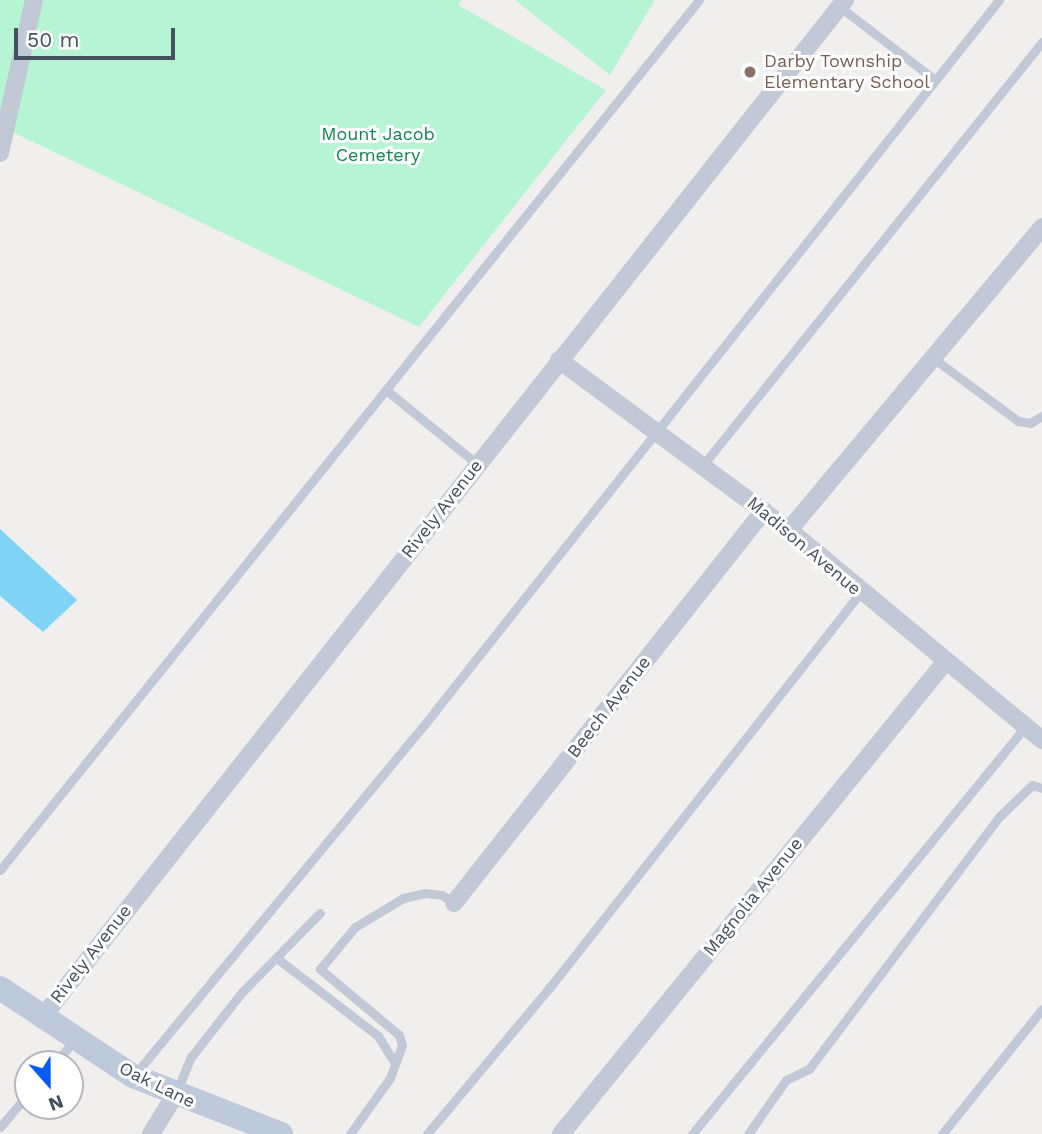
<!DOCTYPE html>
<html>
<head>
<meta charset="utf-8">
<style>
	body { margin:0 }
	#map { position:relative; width:1042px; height:1134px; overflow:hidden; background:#f1eeee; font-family:"Work Sans",sans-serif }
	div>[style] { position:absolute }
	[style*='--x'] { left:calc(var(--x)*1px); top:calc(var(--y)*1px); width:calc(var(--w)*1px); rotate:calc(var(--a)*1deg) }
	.green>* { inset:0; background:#b7f4d3 }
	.water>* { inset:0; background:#7fd4f6 }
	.service>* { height:9px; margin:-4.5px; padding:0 4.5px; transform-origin:4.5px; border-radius:4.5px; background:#c0c9d5 }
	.minor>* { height:18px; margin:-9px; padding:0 9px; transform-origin:9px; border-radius:9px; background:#c0c9d5 }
	.secondary>* { height:24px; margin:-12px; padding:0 12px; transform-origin:12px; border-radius:12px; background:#bec9da }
	.dots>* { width:19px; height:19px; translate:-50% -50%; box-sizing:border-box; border:4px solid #fff; border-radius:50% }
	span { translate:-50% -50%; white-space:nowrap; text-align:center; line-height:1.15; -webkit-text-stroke:6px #fff; paint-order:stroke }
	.education-label { font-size:18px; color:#785e54 }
	.left { translate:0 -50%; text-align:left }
	.park-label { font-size:18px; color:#0c8754 }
	.street-label { font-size:18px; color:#44505e }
	.north { position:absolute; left:14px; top:1050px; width:70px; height:70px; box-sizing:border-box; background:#fff; border:2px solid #b4b9bf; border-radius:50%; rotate:159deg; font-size:19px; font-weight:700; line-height:28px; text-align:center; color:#44505e }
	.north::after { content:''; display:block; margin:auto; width:24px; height:32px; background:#055bf4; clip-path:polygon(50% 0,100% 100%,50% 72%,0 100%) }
	.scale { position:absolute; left:14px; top:28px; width:161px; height:32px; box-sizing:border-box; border:4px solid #44505e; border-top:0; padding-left:9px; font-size:21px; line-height:24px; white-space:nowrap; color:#44505e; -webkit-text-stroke:5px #fff; paint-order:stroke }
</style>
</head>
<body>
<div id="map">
	<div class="green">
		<div style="clip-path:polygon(0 0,462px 0,458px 5px,606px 90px,419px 327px,0 126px)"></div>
		<div style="clip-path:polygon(515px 0,655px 0,610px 75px)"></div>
	</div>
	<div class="water">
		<div style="clip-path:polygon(0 529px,77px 600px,43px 632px,0 596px)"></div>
	</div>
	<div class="service">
		<div style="--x:840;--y:7;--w:120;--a:37.5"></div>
		<div style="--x:933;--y:358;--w:106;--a:36.5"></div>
		<div style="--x:1018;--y:421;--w:12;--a:9"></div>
		<div style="--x:1030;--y:423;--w:14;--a:-30"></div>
		<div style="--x:386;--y:390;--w:117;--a:39.1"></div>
		<div style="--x:703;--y:465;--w:542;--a:-51.29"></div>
		<div style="--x:0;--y:870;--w:1116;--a:-51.22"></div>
		<div style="--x:278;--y:959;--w:126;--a:37.6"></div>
		<div style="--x:378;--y:1036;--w:32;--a:58"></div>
		<div style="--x:54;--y:1064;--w:32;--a:-49"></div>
		<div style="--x:136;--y:1073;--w:470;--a:-50.4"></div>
		<div style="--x:435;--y:711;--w:908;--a:-51.58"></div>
		<div style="--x:177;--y:1091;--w:37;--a:-68"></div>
		<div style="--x:191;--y:1057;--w:83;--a:-51.9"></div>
		<div style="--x:242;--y:992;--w:111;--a:-45.4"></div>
		<div style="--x:0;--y:1127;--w:43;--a:-49.7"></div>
		<div style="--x:350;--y:1134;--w:69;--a:-54.5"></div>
		<div style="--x:390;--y:1078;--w:35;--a:-70"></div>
		<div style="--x:402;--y:1045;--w:10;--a:-107"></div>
		<div style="--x:399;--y:1035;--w:103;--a:-140.1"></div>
		<div style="--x:320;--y:969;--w:55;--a:-50.2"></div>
		<div style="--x:355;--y:927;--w:56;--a:-31.1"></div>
		<div style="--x:403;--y:898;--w:22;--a:-13"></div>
		<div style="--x:424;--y:893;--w:18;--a:6"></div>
		<div style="--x:442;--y:895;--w:14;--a:34"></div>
		<div style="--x:427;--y:1134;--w:192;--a:-50.1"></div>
		<div style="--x:550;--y:987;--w:501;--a:-51.8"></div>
		<div style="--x:692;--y:1134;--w:526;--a:-50.71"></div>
		<div style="--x:748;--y:1134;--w:66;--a:-54.9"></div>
		<div style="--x:786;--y:1080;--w:25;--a:-26"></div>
		<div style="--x:809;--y:1069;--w:316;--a:-53"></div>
		<div style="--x:999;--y:817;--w:46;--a:-44.1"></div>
		<div style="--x:1032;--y:785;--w:10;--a:17"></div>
		<div style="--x:942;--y:1134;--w:160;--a:-51.3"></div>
	</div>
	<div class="minor">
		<div style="--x:0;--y:153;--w:157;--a:-77.5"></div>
		<div style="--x:559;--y:360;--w:286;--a:36.5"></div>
		<div style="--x:789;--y:530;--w:329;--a:39.7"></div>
		<div style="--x:789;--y:530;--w:395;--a:-50.1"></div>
		<div style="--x:454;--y:903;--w:500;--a:-51.7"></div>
		<div style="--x:41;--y:1019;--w:1298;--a:-51.73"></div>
		<div style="--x:151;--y:1134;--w:46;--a:-58.4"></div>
		<div style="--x:561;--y:1134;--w:610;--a:-50.86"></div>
	</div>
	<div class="secondary">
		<div style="--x:0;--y:988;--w:159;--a:33.5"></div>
		<div style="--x:133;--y:1076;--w:159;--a:21.4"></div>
	</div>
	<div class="dots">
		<div style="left:750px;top:72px;background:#8d6e63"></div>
	</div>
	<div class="education-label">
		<span class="left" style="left:764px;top:72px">Darby Township<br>Elementary School</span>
	</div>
	<div class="park-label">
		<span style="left:378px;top:145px">Mount Jacob<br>Cemetery</span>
	</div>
	<div class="street-label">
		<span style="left:442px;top:509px;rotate:-52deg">Rively Avenue</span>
		<span style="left:804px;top:546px;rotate:40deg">Madison Avenue</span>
		<span style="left:609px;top:707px;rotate:-52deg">Beech Avenue</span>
		<span style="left:753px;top:897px;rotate:-51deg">Magnolia Avenue</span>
		<span style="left:91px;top:954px;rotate:-52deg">Rively Avenue</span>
		<span style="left:157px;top:1085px;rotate:26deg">Oak Lane</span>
	</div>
	<div class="north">N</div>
	<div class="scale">50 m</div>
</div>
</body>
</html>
